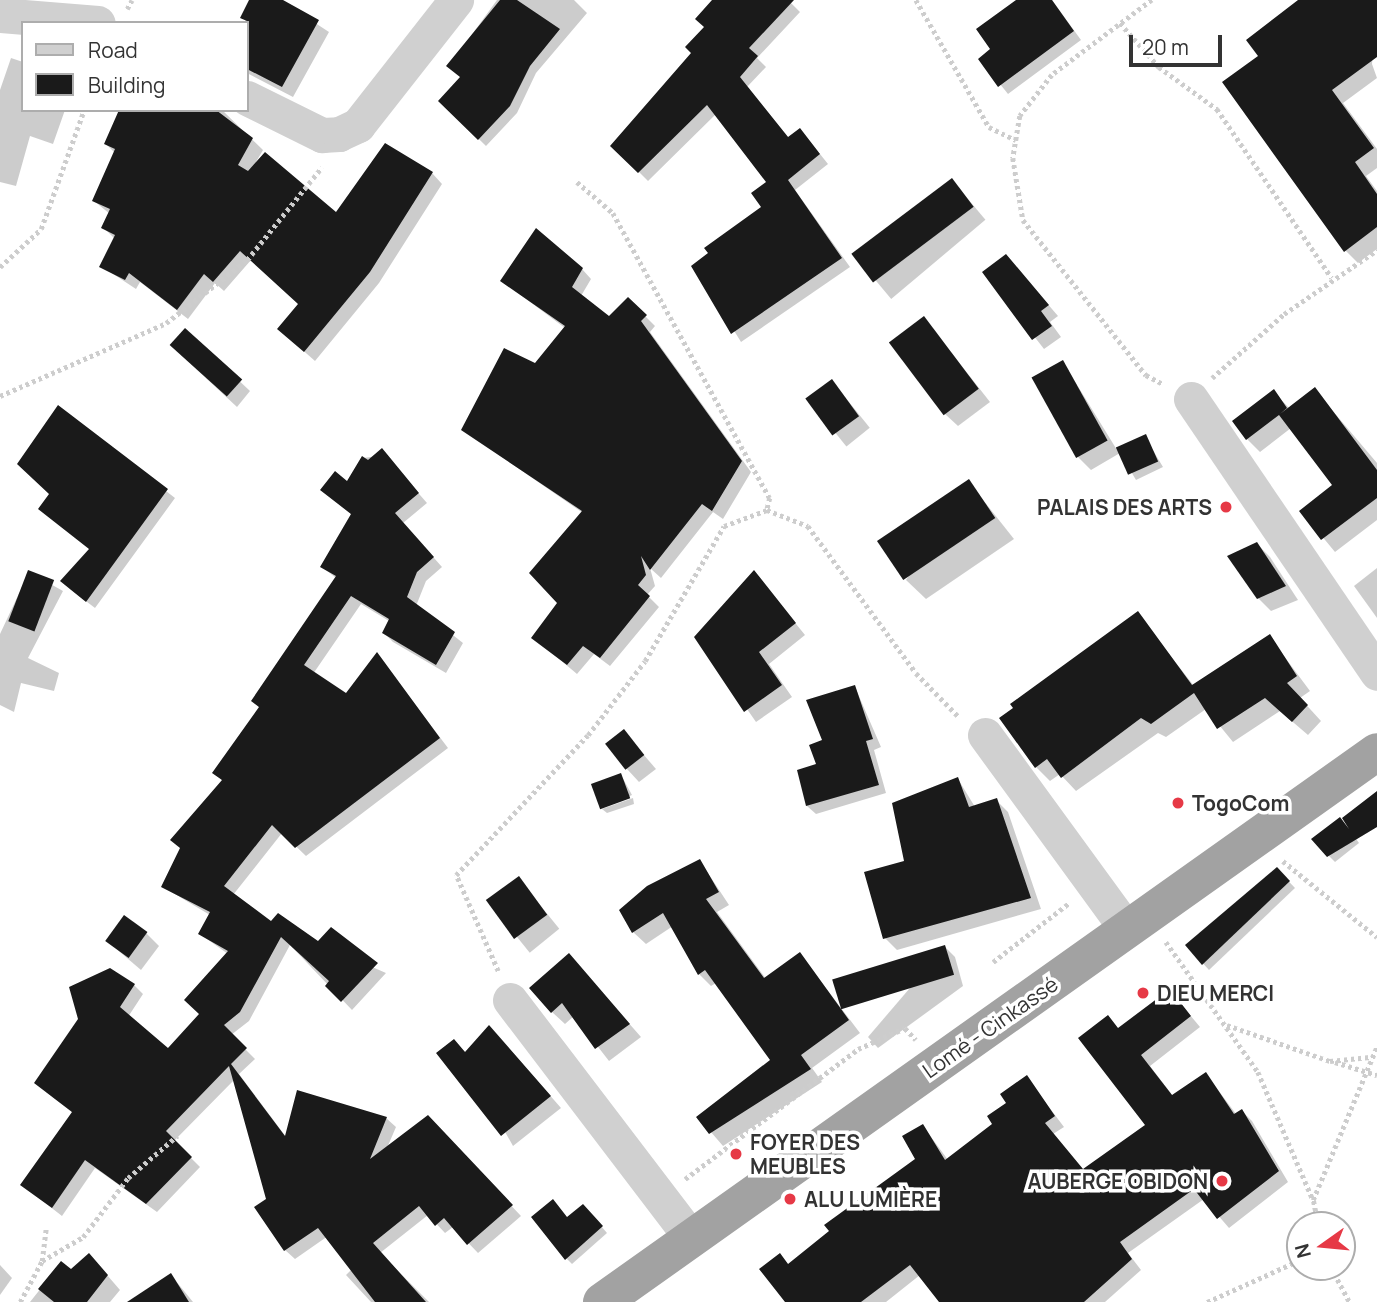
<!DOCTYPE html>
<html>
<head>
<meta charset="utf-8">
<style>
	body { margin:0 }
	#map { position:relative; width:1377px; height:1302px; overflow:hidden; background:#fff; font-family:Manrope,sans-serif }
	div>[style] { position:absolute }
	[style*='--x'] { left:calc(var(--x)*1px); top:calc(var(--y)*1px); width:calc(var(--w)*1px); rotate:calc(var(--a)*1deg) }
	.shadow>* { inset:0; background:#0003; transform-origin:0 0 }
	.building>* { inset:0; background:#1a1a1a; transform-origin:0 0 }
	.path>* { height:4.5px; margin-top:-2.25px; transform-origin:0; background:repeating-linear-gradient(90deg,#cdcdcd 0 3.5px,transparent 0 7px) }
	.minor>* { height:35px; margin:-17.5px; padding:0 17.5px; transform-origin:17.5px; border-radius:17.5px; background:#d0d0d0 }
	.trunk>* { height:38px; margin:-19px; padding:0 19px; transform-origin:19px; border-radius:19px; background:#a2a2a2 }
	.dots>* { width:19px; height:19px; translate:-50% -50%; box-sizing:border-box; border:4px solid #fff; border-radius:50% }
	span { translate:-50% -50%; white-space:nowrap; text-align:center; line-height:1.15; -webkit-text-stroke:7px #fff; paint-order:stroke }
	.poi-label { font-size:21px; color:#333; font-weight:700 }
	.right { translate:-100% -50%; text-align:right }
	.left { translate:0 -50%; text-align:left }
	.street-label { font-size:21px; color:#333 }
	.legend { position:absolute; left:21px; top:21px; width:228px; height:91px; box-sizing:border-box; background:#fff; border:2px solid #adadad; margin:0; padding:9px 12px; list-style:none; font-size:21px; color:#333 }
	.legend li { display:flex; align-items:center; gap:14px; height:35px }
	.legend b { width:35px; border:2px solid #adadad }
	.north { position:absolute; left:1286px; top:1211px; width:70px; height:70px; box-sizing:border-box; background:#fff; border:2px solid #adadad; border-radius:50%; rotate:255deg; font-size:19px; font-weight:700; line-height:28px; text-align:center; color:#333 }
	.north::after { content:''; display:block; margin:auto; width:24px; height:32px; background:#e63946; clip-path:polygon(50% 0,100% 100%,50% 72%,0 100%) }
	.scale { position:absolute; left:1129px; top:35px; width:93px; height:32px; box-sizing:border-box; border:4px solid #333; border-top:0; padding-left:9px; font-size:21px; line-height:24px; white-space:nowrap; color:#333; -webkit-text-stroke:5px #fff; paint-order:stroke }
</style>
</head>
<body>
<div id="map">
	<div class="shadow">
		<div style="clip-path:polygon(251px 0,280px 0,329px 32px,293px 97px,247px 73px,252px 27px,242px 17px)"></div>
		<div style="clip-path:polygon(497px 0,574px 0,587px 13px,536px 73px,517px 113px,486px 146px,440px 101px,462px 78px,449px 66px)"></div>
		<div style="clip-path:polygon(720px 0,788px 0,800px 12px,757px 58px,766px 67px,747px 87px,789px 138px,808px 139px,828px 164px,795px 190px,850px 267px,741px 342px,694px 266px,764px 207px,769px 183px,716px 114px,648px 181px,613px 146px,693px 53px)"></div>
		<div style="clip-path:polygon(1018px 0,1052px 0,1081px 40px,1008px 94px,980px 59px,993px 50px)"></div>
		<div style="clip-path:polygon(1301px 0,1377px 0,1372px 64px,1377px 78px,1343px 103px,1377px 149px,1377px 168px,1366px 176px,1377px 191px,1377px 249px,1358px 263px,1345px 250px,1261px 56px)"></div>
		<div style="clip-path:polygon(11px 58px,23px 62px,23px 110px,65px 110px,53px 144px,30px 136px,16px 186px,0 182px,0 90px)"></div>
		<div style="clip-path:polygon(121px 110px,222px 110px,263px 150px,256px 162px,336px 215px,432px 173px,442px 184px,379px 283px,315px 361px,290px 339px,300px 304px,251px 260px,224px 291px,215px 283px,188px 319px,140px 282px,136px 289px,101px 266px,115px 239px,103px 227px,110px 214px,94px 201px,115px 153px,106px 144px)"></div>
		<div style="left:952px;top:180px;width:52px;height:123px;rotate:50deg"></div>
		<div style="clip-path:polygon(1016px 267px,1058px 316px,1050px 322px,1061px 337px,1044px 349px,985px 273px)"></div>
		<div style="clip-path:polygon(582px 269px,591px 279px,581px 296px,610px 318px,628px 299px,655px 326px,650px 332px,751px 472px,723px 519px,713px 512px,661px 578px,650px 568px,655px 586px,647px 595px,659px 607px,610px 666px,594px 654px,577px 674px,533px 637px,560px 603px,583px 513px,463px 430px,535px 365px,565px 328px,502px 281px)"></div>
		<div style="clip-path:polygon(924px 318px,990px 402px,958px 426px,945px 414px)"></div>
		<div style="clip-path:polygon(185px 330px,250px 391px,237px 407px,180px 354px)"></div>
		<div style="clip-path:polygon(1063px 362px,1117px 450px,1145px 437px,1163px 467px,1136px 480px,1120px 453px,1091px 470px,1078px 457px)"></div>
		<div style="left:832px;top:381px;width:60px;height:30px;rotate:51deg"></div>
		<div style="clip-path:polygon(1315px 390px,1377px 463px,1377px 520px,1335px 552px,1301px 511px,1335px 485px,1291px 428px,1260px 452px,1247px 439px,1273px 391px,1290px 409px)"></div>
		<div style="clip-path:polygon(58px 407px,175px 498px,95px 608px,70px 589px,90px 550px,51px 494px)"></div>
		<div style="clip-path:polygon(385px 455px,427px 503px,403px 523px,442px 567px,426px 581px,416px 606px,463px 643px,446px 673px,393px 642px,384px 633px,389px 621px,361px 604px,313px 674px,347px 695px,377px 654px,448px 748px,306px 856px,282px 833px,233px 895px,271px 923px,386px 973px,352px 1010px,290px 945px,249px 1021px,231px 1035px,255px 1059px,239px 1074px,286px 1137px,386px 1118px,396px 1127px,387px 1148px,437px 1127px,521px 1216px,478px 1253px,453px 1227px,445px 1233px,428px 1215px,380px 1253px,429px 1302px,371px 1302px,346px 1275px,354px 1267px,328px 1236px,295px 1259px,285px 1250px,256px 1208px,268px 1200px,235px 1079px,174px 1141px,200px 1167px,157px 1212px,95px 1168px,62px 1216px,22px 1185px,73px 1113px,46px 1092px,134px 985px,143px 994px,128px 1017px,168px 1050px,201px 1014px,228px 954px,200px 934px,210px 915px,163px 887px,223px 781px,215px 773px,260px 708px,253px 701px,336px 578px,322px 567px,352px 515px,322px 490px,347px 484px,363px 458px)"></div>
		<div style="clip-path:polygon(968px 481px,1014px 539px,926px 599px,906px 580px)"></div>
		<div style="clip-path:polygon(1257px 544px,1270px 557px,1298px 600px,1271px 611px,1258px 598px)"></div>
		<div style="clip-path:polygon(1377px 568px,1377px 618px,1354px 586px)"></div>
		<div style="clip-path:polygon(29px 572px,63px 591px,28px 658px,59px 673px,54px 691px,21px 683px,14px 712px,0 705px,0 634px)"></div>
		<div style="clip-path:polygon(754px 572px,805px 635px,769px 664px,792px 697px,756px 722px,697px 637px)"></div>
		<div style="clip-path:polygon(1137px 613px,1194px 686px,1269px 636px,1310px 691px,1300px 698px,1321px 721px,1308px 735px,1280px 711px,1233px 742px,1206px 709px,1166px 737px,1158px 733px,1076px 791px,1060px 774px,1050px 781px,1036px 767px)"></div>
		<div style="clip-path:polygon(855px 687px,881px 747px,874px 750px,886px 793px,816px 814px,807px 806px,824px 742px)"></div>
		<div style="clip-path:polygon(624px 732px,656px 769px,639px 782px,627px 769px)"></div>
		<div style="clip-path:polygon(621px 775px,632px 795px,602px 808px,593px 784px)"></div>
		<div style="clip-path:polygon(958px 779px,975px 807px,996px 800px,1008px 812px,1041px 909px,897px 950px,885px 938px,906px 862px)"></div>
		<div style="clip-path:polygon(633px 798px,634px 804px,607px 813px,602px 809px)"></div>
		<div style="clip-path:polygon(1346px 825px,1359px 843px,1335px 862px,1329px 856px)"></div>
		<div style="clip-path:polygon(700px 861px,729px 905px,717px 912px,766px 979px,800px 954px,860px 1033px,812px 1068px,822px 1082px,723px 1146px,698px 1117px,772px 1061px,716px 983px,711px 986px,699px 974px,673px 926px,646px 944px,633px 932px)"></div>
		<div style="clip-path:polygon(1277px 869px,1295px 888px,1209px 970px,1187px 946px)"></div>
		<div style="left:519px;top:879px;width:64px;height:38px;rotate:51deg"></div>
		<div style="clip-path:polygon(146px 933px,159px 946px,141px 970px,107px 941px)"></div>
		<div style="clip-path:polygon(945px 947px,955px 957px,963px 986px,878px 1048px,868px 1037px)"></div>
		<div style="clip-path:polygon(569px 955px,641px 1037px,609px 1061px,574px 1016px,565px 1024px,552px 1012px)"></div>
		<div style="clip-path:polygon(1170px 991px,1200px 1027px,1150px 1066px,1173px 1096px,1206px 1074px,1236px 1114px,1242px 1111px,1252px 1121px,1288px 1182px,1229px 1228px,1204px 1199px,1128px 1253px,1141px 1270px,1105px 1302px,941px 1302px,920px 1275px,886px 1302px,786px 1302px,780px 1255px,789px 1265px,917px 1159px,923px 1126px,948px 1160px,995px 1125px,1027px 1078px,1064px 1127px,1053px 1134px,1084px 1171px,1147px 1125px,1119px 1030px)"></div>
		<div style="clip-path:polygon(500px 1038px,561px 1108px,513px 1146px,454px 1041px,466px 1053px)"></div>
		<div style="clip-path:polygon(589px 1212px,607px 1233px,572px 1264px,566px 1258px,568px 1219px)"></div>
		<div style="clip-path:polygon(95px 1261px,120px 1290px,110px 1302px,30px 1302px,61px 1263px,71px 1271px)"></div>
		<div style="clip-path:polygon(0 1265px,12px 1278px,0 1295px)"></div>
		<div style="clip-path:polygon(171px 1275px,193px 1302px,130px 1302px)"></div>
	</div>
	<div class="building">
		<div style="clip-path:polygon(249px 0,283px 0,319px 20px,282px 87px,247px 69px,247px 21px,240px 18px)"></div>
		<div style="clip-path:polygon(500px 0,517px 0,560px 29px,530px 66px,510px 106px,478px 140px,438px 101px,460px 77px,446px 66px)"></div>
		<div style="clip-path:polygon(712px 0,794px 0,749px 48px,758px 56px,740px 77px,788px 137px,800px 128px,820px 154px,788px 180px,842px 258px,731px 334px,691px 266px,708px 253px,704px 248px,761px 207px,751px 193px,766px 182px,707px 105px,638px 173px,610px 146px,691px 53px,685px 47px,704px 27px,695px 19px)"></div>
		<div style="clip-path:polygon(1016px 0,1052px 0,1074px 31px,998px 87px,978px 59px,990px 49px,976px 29px)"></div>
		<div style="clip-path:polygon(1298px 0,1377px 0,1377px 57px,1332px 90px,1374px 148px,1355px 162px,1377px 194px,1377px 227px,1344px 252px,1222px 82px,1258px 56px,1246px 40px)"></div>
		<div style="clip-path:polygon(119px 110px,216px 110px,253px 138px,238px 165px,248px 171px,265px 152px,336px 212px,385px 143px,433px 172px,370px 272px,304px 352px,277px 329px,298px 304px,240px 251px,213px 282px,204px 274px,177px 310px,129px 273px,125px 280px,99px 267px,115px 235px,101px 228px,110px 209px,92px 201px,115px 149px,104px 144px)"></div>
		<div style="left:952px;top:178px;width:36px;height:126px;rotate:53deg"></div>
		<div style="clip-path:polygon(536px 228px,583px 268px,572px 287px,609px 316px,628px 297px,647px 315px,641px 321px,742px 461px,712px 511px,702px 504px,650px 570px,641px 556px,646px 575px,638px 585px,650px 596px,600px 658px,583px 646px,567px 665px,531px 638px,557px 603px,529px 573px,582px 511px,461px 430px,504px 348px,535px 363px,565px 326px,500px 281px)"></div>
		<div style="clip-path:polygon(1006px 254px,1049px 305px,1041px 311px,1052px 326px,1032px 340px,982px 272px)"></div>
		<div style="left:924px;top:316px;width:91px;height:44px;rotate:53deg"></div>
		<div style="left:185px;top:328px;width:77px;height:23px;rotate:42deg"></div>
		<div style="left:1063px;top:360px;width:92px;height:36px;rotate:61deg"></div>
		<div style="left:832px;top:379px;width:46px;height:33px;rotate:54deg"></div>
		<div style="clip-path:polygon(1315px 387px,1377px 470px,1377px 498px,1321px 540px,1299px 511px,1332px 485px,1279px 415px,1246px 440px,1232px 421px,1274px 389px,1287px 408px,1280px 414px)"></div>
		<div style="clip-path:polygon(58px 405px,168px 489px,86px 602px,60px 581px,89px 549px,38px 509px,49px 494px,17px 464px)"></div>
		<div style="left:1146px;top:434px;width:30px;height:33px;rotate:66deg"></div>
		<div style="clip-path:polygon(382px 448px,419px 493px,395px 513px,434px 557px,417px 572px,407px 597px,455px 632px,436px 665px,382px 633px,389px 619px,351px 596px,304px 665px,346px 693px,377px 652px,440px 738px,295px 848px,272px 825px,224px 886px,271px 921px,278px 913px,318px 941px,331px 927px,378px 963px,341px 1002px,325px 986px,329px 981px,281px 937px,240px 1012px,224px 1025px,247px 1048px,231px 1064px,285px 1136px,297px 1090px,387px 1117px,370px 1159px,428px 1115px,513px 1205px,467px 1245px,444px 1218px,435px 1226px,419px 1206px,373px 1243px,426px 1302px,375px 1302px,318px 1228px,284px 1251px,254px 1207px,266px 1199px,229px 1066px,166px 1131px,192px 1157px,146px 1204px,85px 1160px,52px 1208px,20px 1185px,72px 1112px,34px 1083px,78px 1019px,69px 987px,110px 968px,135px 984px,120px 1007px,168px 1048px,199px 1014px,184px 1000px,228px 951px,198px 934px,210px 912px,161px 887px,180px 848px,170px 840px,222px 780px,212px 773px,259px 707px,251px 701px,336px 576px,320px 567px,351px 514px,320px 490px,335px 471px,347px 481px,362px 456px,368px 460px)"></div>
		<div style="left:969px;top:479px;width:47px;height:111px;rotate:56deg"></div>
		<div style="clip-path:polygon(1257px 542px,1286px 586px,1257px 599px,1227px 556px)"></div>
		<div style="left:28px;top:570px;width:28px;height:55px;rotate:21deg"></div>
		<div style="clip-path:polygon(754px 570px,796px 623px,759px 652px,782px 685px,744px 712px,694px 637px)"></div>
		<div style="clip-path:polygon(1138px 611px,1192px 685px,1270px 634px,1297px 676px,1287px 683px,1308px 705px,1292px 722px,1265px 698px,1217px 729px,1194px 693px,1151px 724px,1141px 718px,1061px 778px,1047px 759px,1035px 768px,999px 718px,1013px 708px,1010px 704px)"></div>
		<div style="clip-path:polygon(855px 685px,873px 739px,866px 741px,879px 785px,806px 806px,797px 770px,816px 764px,809px 745px,822px 740px,806px 700px)"></div>
		<div style="left:624px;top:729px;width:33px;height:24px;rotate:52deg"></div>
		<div style="left:621px;top:773px;width:27px;height:32px;rotate:70deg"></div>
		<div style="clip-path:polygon(958px 777px,969px 807px,997px 798px,1031px 898px,883px 939px,864px 872px,904px 861px,892px 803px)"></div>
		<div style="clip-path:polygon(1377px 791px,1377px 827px,1327px 857px,1311px 839px,1340px 817px,1349px 829px,1342px 818px)"></div>
		<div style="clip-path:polygon(700px 859px,719px 892px,706px 899px,764px 978px,800px 952px,849px 1020px,801px 1055px,811px 1069px,709px 1134px,696px 1117px,770px 1060px,705px 970px,698px 975px,663px 913px,632px 933px,619px 910px,647px 886px)"></div>
		<div style="clip-path:polygon(1277px 867px,1290px 881px,1202px 965px,1185px 945px)"></div>
		<div style="left:519px;top:876px;width:48px;height:41px;rotate:54deg"></div>
		<div style="left:124px;top:915px;width:29px;height:32px;rotate:36deg"></div>
		<div style="left:945px;top:945px;width:31px;height:118px;rotate:73deg"></div>
		<div style="clip-path:polygon(569px 953px,630px 1024px,595px 1049px,562px 1003px,551px 1013px,529px 988px)"></div>
		<div style="clip-path:polygon(1170px 989px,1191px 1016px,1141px 1055px,1172px 1095px,1206px 1072px,1234px 1114px,1242px 1109px,1279px 1171px,1217px 1219px,1194px 1189px,1120px 1242px,1132px 1259px,1084px 1302px,939px 1302px,910px 1265px,861px 1302px,785px 1302px,759px 1269px,780px 1253px,788px 1264px,829px 1231px,824px 1225px,915px 1159px,902px 1136px,923px 1124px,945px 1160px,992px 1124px,987px 1116px,1006px 1103px,1000px 1094px,1027px 1075px,1055px 1116px,1045px 1123px,1083px 1169px,1145px 1125px,1078px 1038px,1108px 1015px,1118px 1028px)"></div>
		<div style="clip-path:polygon(489px 1025px,551px 1096px,501px 1136px,436px 1053px,454px 1039px,465px 1052px)"></div>
		<div style="clip-path:polygon(553px 1199px,567px 1217px,583px 1204px,603px 1226px,565px 1260px,531px 1217px)"></div>
		<div style="clip-path:polygon(89px 1253px,108px 1275px,87px 1302px,54px 1302px,38px 1289px,61px 1261px,71px 1269px)"></div>
		<div style="clip-path:polygon(171px 1273px,189px 1302px,127px 1302px)"></div>
	</div>
	<div class="path">
		<div style="--x:916;--y:0;--w:146;--a:60.1"></div>
		<div style="--x:989;--y:127;--w:30;--a:26"></div>
		<div style="--x:1152;--y:0;--w:125;--a:143.1"></div>
		<div style="--x:1052;--y:75;--w:52;--a:128"></div>
		<div style="--x:1020;--y:116;--w:43;--a:99.5"></div>
		<div style="--x:1013;--y:158;--w:63;--a:80.8"></div>
		<div style="--x:1023;--y:220;--w:198;--a:51.6"></div>
		<div style="--x:1146;--y:375;--w:19;--a:28"></div>
		<div style="--x:127;--y:9;--w:10;--a:-61"></div>
		<div style="--x:1120;--y:23;--w:59;--a:48.4"></div>
		<div style="--x:1159;--y:67;--w:72;--a:35.9"></div>
		<div style="--x:1217;--y:109;--w:204;--a:55.8"></div>
		<div style="--x:577;--y:182;--w:48;--a:40.7"></div>
		<div style="--x:613;--y:213;--w:325;--a:61.2"></div>
		<div style="--x:770;--y:498;--w:12;--a:104"></div>
		<div style="--x:0;--y:267;--w:56;--a:-42.8"></div>
		<div style="--x:41;--y:229;--w:127;--a:-70.1"></div>
		<div style="--x:1212;--y:378;--w:96;--a:-41.6"></div>
		<div style="--x:1284;--y:314;--w:113;--a:-34.5"></div>
		<div style="--x:0;--y:396;--w:181;--a:-23.7"></div>
		<div style="--x:166;--y:323;--w:103;--a:-37.9"></div>
		<div style="--x:247;--y:260;--w:119;--a:-51.1"></div>
		<div style="--x:1283;--y:861;--w:121;--a:39"></div>
		<div style="--x:1166;--y:942;--w:159;--a:54.7"></div>
		<div style="--x:1258;--y:1072;--w:139;--a:66.7"></div>
		<div style="--x:993;--y:962;--w:96;--a:-37.8"></div>
		<div style="--x:498;--y:971;--w:105;--a:-113.6"></div>
		<div style="--x:456;--y:875;--w:192;--a:-46.7"></div>
		<div style="--x:588;--y:735;--w:93;--a:-52.4"></div>
		<div style="--x:645;--y:661;--w:156;--a:-59.7"></div>
		<div style="--x:724;--y:526;--w:46;--a:-20.4"></div>
		<div style="--x:767;--y:510;--w:44;--a:21.3"></div>
		<div style="--x:808;--y:526;--w:182;--a:53.7"></div>
		<div style="--x:916;--y:673;--w:62;--a:45.7"></div>
		<div style="--x:1227;--y:1025;--w:109;--a:19.3"></div>
		<div style="--x:1330;--y:1061;--w:40;--a:-5.7"></div>
		<div style="--x:1335;--y:1062;--w:44;--a:17.2"></div>
		<div style="--x:685;--y:1179;--w:216;--a:-36.9"></div>
		<div style="--x:858;--y:1049;--w:51;--a:-24.1"></div>
		<div style="--x:905;--y:1028;--w:16;--a:47"></div>
		<div style="--x:1318;--y:1225;--w:25;--a:-101"></div>
		<div style="--x:1313;--y:1200;--w:167;--a:-67.4"></div>
		<div style="--x:42;--y:1261;--w:48;--a:-30.3"></div>
		<div style="--x:83;--y:1237;--w:74;--a:-52.7"></div>
		<div style="--x:128;--y:1178;--w:65;--a:-40.6"></div>
		<div style="--x:1331;--y:1267;--w:40;--a:62"></div>
		<div style="--x:20;--y:1302;--w:47;--a:-61.8"></div>
		<div style="--x:42;--y:1261;--w:32;--a:-83"></div>
		<div style="--x:1207;--y:1302;--w:102;--a:-24.3"></div>
	</div>
	<div class="minor">
		<div style="--x:0;--y:15;--w:98;--a:4.7"></div>
		<div style="--x:247;--y:98;--w:84;--a:26.3"></div>
		<div style="--x:322;--y:135;--w:17;--a:-3"></div>
		<div style="--x:339;--y:134;--w:21;--a:-25"></div>
		<div style="--x:358;--y:125;--w:159;--a:-51.9"></div>
		<div style="--x:1191;--y:399;--w:331;--a:55.8"></div>
		<div style="--x:985;--y:735;--w:241;--a:53.9"></div>
		<div style="--x:510;--y:1000;--w:300;--a:52.7"></div>
	</div>
	<div class="trunk">
		<div style="--x:602;--y:1302;--w:950;--a:-35.36"></div>
	</div>
	<div class="dots">
		<div style="left:1226px;top:507px;background:#e63946"></div>
		<div style="left:1178px;top:803px;background:#e63946"></div>
		<div style="left:1143px;top:993px;background:#e63946"></div>
		<div style="left:736px;top:1154px;background:#e63946"></div>
		<div style="left:1222px;top:1181px;background:#e63946"></div>
		<div style="left:790px;top:1199px;background:#e63946"></div>
	</div>
	<div class="poi-label">
		<span class="right" style="left:1212px;top:507px">PALAIS DES ARTS</span>
		<span class="left" style="left:1192px;top:803px">TogoCom</span>
		<span class="left" style="left:1157px;top:993px">DIEU MERCI</span>
		<span class="left" style="left:750px;top:1154px">FOYER DES<br>MEUBLES</span>
		<span class="right" style="left:1208px;top:1181px">AUBERGE OBIDON</span>
		<span class="left" style="left:804px;top:1199px">ALU LUMIÈRE</span>
	</div>
	<div class="street-label">
		<span style="left:990px;top:1027px;rotate:-35deg">Lomé - Cinkassé</span>
	</div>
	<ul class="legend">
	<li><b style="height:9px;background:#d0d0d0"></b>Road</li>
	<li><b style="height:19px;background:#1a1a1a"></b>Building</li>
	</ul>
	<div class="north">N</div>
	<div class="scale">20 m</div>
</div>
</body>
</html>
